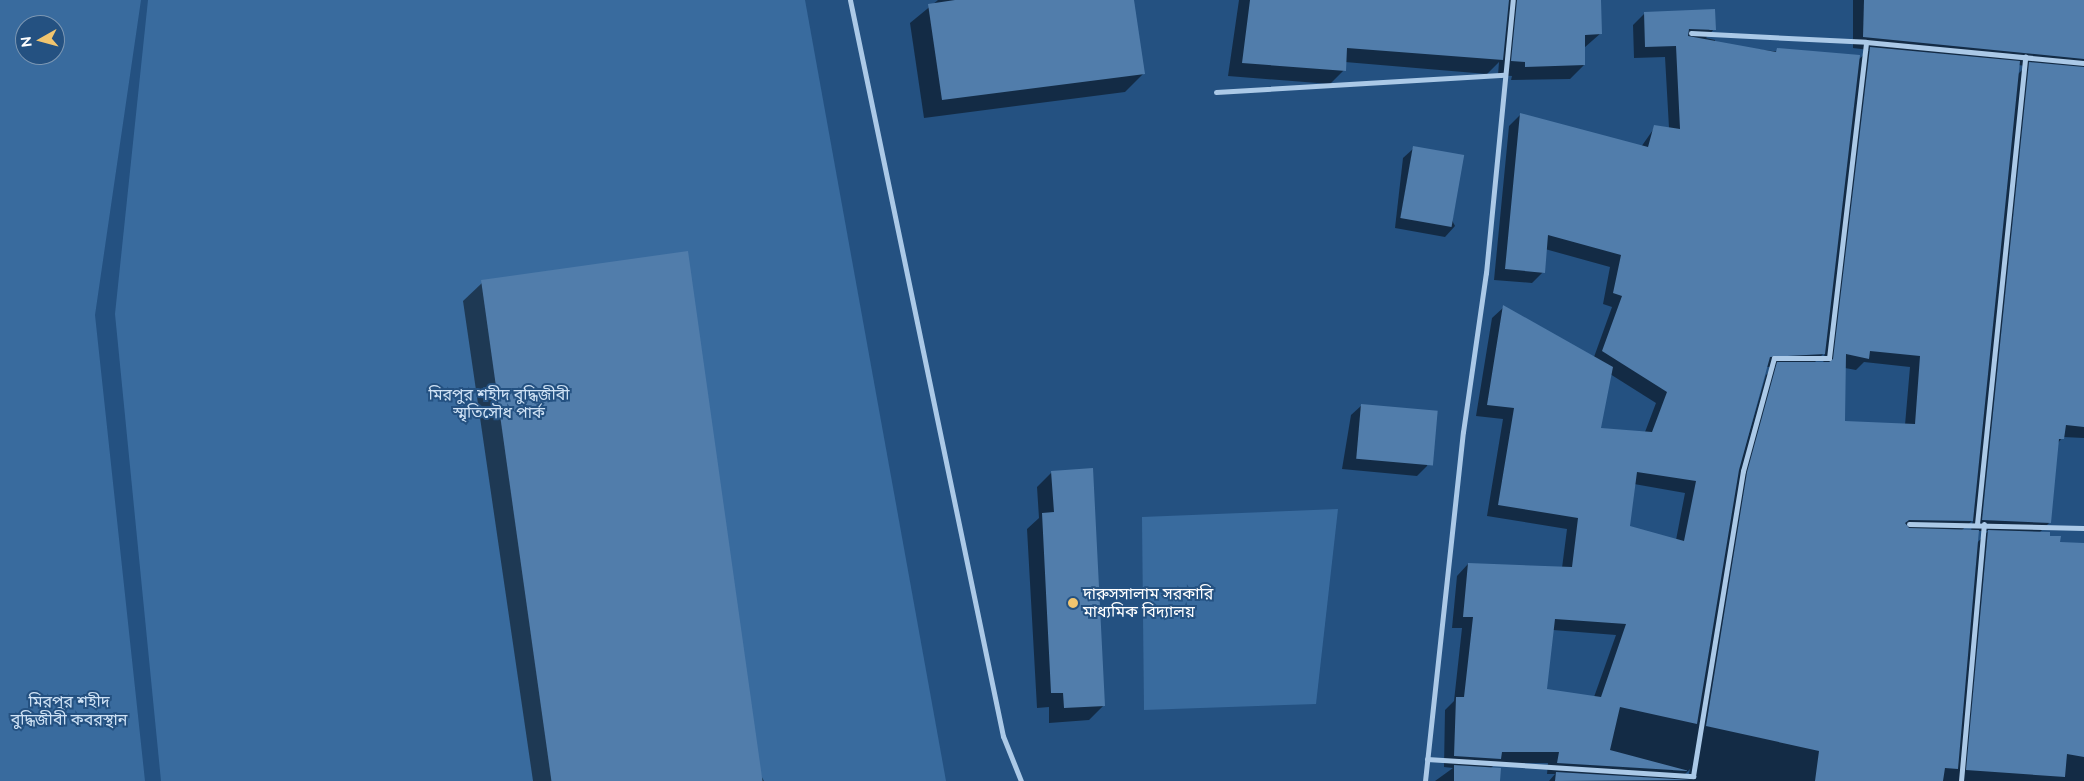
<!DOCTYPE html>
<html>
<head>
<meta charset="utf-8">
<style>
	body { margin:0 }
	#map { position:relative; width:2084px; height:781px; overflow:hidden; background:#245181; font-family:Raleway,"Noto Sans Bengali",sans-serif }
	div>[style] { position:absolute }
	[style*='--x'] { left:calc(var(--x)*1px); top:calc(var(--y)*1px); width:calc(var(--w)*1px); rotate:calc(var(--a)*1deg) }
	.green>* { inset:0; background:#396b9e }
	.shadow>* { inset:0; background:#0007 }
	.building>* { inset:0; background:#517dab; transform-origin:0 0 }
	.street>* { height:5px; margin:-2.5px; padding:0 2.5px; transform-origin:2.5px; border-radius:2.5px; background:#abc9e7 }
	.dots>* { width:14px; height:14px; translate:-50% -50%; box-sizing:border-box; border:2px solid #245181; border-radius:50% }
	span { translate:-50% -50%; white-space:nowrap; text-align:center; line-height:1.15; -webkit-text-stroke:4px #245181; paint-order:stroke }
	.park-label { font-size:16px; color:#cfe2f5 }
	.poi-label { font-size:16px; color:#fff }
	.left { translate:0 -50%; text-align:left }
	.north { position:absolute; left:15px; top:15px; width:50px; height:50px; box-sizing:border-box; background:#245181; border:1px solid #7c97b3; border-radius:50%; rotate:263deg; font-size:14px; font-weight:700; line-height:20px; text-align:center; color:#fff }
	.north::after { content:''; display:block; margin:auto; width:18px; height:22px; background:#f1c56f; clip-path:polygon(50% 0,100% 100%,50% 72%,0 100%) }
</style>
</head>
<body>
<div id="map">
	<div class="green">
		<div style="clip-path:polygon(evenodd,0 0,141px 0,95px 315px,145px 781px,0 781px,0 0,25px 25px,55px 25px,55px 55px,25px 55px,25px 25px)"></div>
		<div style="clip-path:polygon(148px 0,805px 0,946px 781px,161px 781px,115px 314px)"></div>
		<div style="clip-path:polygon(1338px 509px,1316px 704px,1144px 710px,1142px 517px)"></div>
	</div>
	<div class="shadow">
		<div style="clip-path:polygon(938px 0,1133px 0,1143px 74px,1125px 92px,924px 118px,910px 23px)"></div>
		<div style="clip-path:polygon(1239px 0,1600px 0,1601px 33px,1584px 48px,1584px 65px,1570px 79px,1511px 80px,1512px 76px,1498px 75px,1499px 62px,1487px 74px,1345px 62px,1344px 70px,1330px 84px,1228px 76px)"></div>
		<div style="clip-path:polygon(evenodd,1853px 0,2084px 0,2084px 438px,2063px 437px,2057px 444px,2050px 522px,2039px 533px,2059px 543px,2084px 544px,2084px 781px,1549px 781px,1555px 774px,1547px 774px,1548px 763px,1496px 763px,1490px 769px,1498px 781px,1435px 781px,1453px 768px,1444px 767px,1445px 710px,1454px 701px,1462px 628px,1452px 628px,1457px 576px,1468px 564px,1562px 568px,1567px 529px,1487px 516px,1503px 419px,1476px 416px,1492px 318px,1504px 307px,1594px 357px,1612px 307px,1603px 304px,1610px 267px,1545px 249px,1543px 272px,1532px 283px,1494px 280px,1509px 126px,1521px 114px,1641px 147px,1655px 127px,1669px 128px,1665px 57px,1634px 58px,1633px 25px,1644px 14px,1714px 29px,1706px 38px,1715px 40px,1715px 45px,1858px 60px,1869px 50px,1853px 48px,1853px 0,2018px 65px,2026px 66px,2017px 75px,2018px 65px,1853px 0,1825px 352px,1823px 364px,1813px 364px,1825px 352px,1853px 0,1864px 362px,1910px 367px,1905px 425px,1844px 422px,1845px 368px,1856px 370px,1864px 362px,1853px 0,1766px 367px,1775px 367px,1766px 375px,1736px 478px,1766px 367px,1853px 0,1610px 374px,1656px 403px,1645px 432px,1599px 429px,1610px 374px,1853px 0,1634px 484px,1685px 493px,1676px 540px,1628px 527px,1634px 484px,1853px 0,1973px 520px,1971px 531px,1961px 531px,1973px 520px,1853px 0,1978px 531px,1988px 531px,1977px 543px,1978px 531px,1853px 0,1553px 630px,1616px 635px,1594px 697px,1546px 690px,1553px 630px,1853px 0,1690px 769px,1688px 778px,1681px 778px,1690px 769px)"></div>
		<div style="clip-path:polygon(1414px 148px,1455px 226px,1445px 237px,1395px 228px,1403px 158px)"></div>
		<div style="clip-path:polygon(482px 283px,764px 781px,533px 781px,463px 301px)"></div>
		<div style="clip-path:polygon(1362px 405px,1436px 412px,1427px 466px,1417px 476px,1342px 469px,1351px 415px)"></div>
		<div style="clip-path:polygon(1052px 472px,1104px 705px,1089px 720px,1049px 723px,1049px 707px,1037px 708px,1027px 529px,1039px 518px,1037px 487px)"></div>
	</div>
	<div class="building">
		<div style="clip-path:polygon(955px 0,1134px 0,1145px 74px,942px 100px,928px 4px)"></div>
		<div style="clip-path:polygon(1250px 0,1509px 0,1503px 60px,1347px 48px,1346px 71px,1242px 63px)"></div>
		<div style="clip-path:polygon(1517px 0,1601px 0,1602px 34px,1585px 35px,1585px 65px,1525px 67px,1525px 62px,1511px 61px)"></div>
		<div style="clip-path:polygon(1864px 0,2084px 0,2084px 59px,1863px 37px)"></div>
		<div style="clip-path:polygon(evenodd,1715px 9px,1716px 30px,1689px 29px,1688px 36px,1776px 52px,1777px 48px,1860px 55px,1825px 354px,1770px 357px,1739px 470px,1697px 724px,1620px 707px,1610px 750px,1689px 771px,1557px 763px,1559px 752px,1502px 752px,1501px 759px,1454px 756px,1456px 697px,1464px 697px,1473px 617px,1463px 617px,1468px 563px,1572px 567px,1578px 518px,1498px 505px,1514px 408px,1487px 405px,1503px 305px,1613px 367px,1601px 428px,1652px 432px,1667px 392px,1602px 351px,1622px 296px,1613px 293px,1621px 255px,1548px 235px,1545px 273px,1505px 269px,1520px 113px,1648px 147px,1654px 125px,1680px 129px,1676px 46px,1645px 47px,1644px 12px,1715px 9px,1637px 472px,1696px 481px,1684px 541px,1630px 526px,1637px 472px,1715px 9px,1555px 619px,1626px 624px,1601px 697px,1547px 689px,1555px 619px)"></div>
		<div style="clip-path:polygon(evenodd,1870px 47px,2020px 61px,1973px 521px,1909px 520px,1905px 523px,1909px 528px,1979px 530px,1958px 769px,1945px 768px,1943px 781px,1815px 781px,1819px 751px,1706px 726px,1747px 472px,1777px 362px,1829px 362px,1833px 359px,1870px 47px,1870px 351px,1920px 356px,1915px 424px,1845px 421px,1846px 354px,1869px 359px,1870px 351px)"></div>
		<div style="clip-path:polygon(2029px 62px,2084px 67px,2084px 427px,2066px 425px,2064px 439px,2059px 439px,2051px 523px,1982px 520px)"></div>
		<div style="left:1413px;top:146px;width:52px;height:73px;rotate:10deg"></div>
		<div style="left:688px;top:251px;width:536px;height:209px;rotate:82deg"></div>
		<div style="left:1361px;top:404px;width:77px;height:55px;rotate:5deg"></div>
		<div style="clip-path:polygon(1093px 468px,1105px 706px,1064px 708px,1063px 693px,1051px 693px,1042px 513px,1054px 512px,1051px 471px)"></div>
		<div style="clip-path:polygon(1988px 530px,2050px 532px,2050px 536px,2061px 536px,2060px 542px,2084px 543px,2084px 757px,2067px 754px,2065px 777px,1966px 770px)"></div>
		<div style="clip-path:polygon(1454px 765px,1501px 768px,1500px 781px,1454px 781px)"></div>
		<div style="clip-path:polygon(1556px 772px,1692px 780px,1555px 781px)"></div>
	</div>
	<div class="street">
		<div style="--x:850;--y:0;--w:752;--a:78.26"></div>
		<div style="--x:1003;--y:736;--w:48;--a:68.2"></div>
		<div style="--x:1691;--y:33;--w:175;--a:2.9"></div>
		<div style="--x:1216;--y:92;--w:289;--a:-3.4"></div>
		<div style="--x:1909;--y:524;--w:175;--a:1.3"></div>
		<div style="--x:1977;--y:524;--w:470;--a:-84.1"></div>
		<div style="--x:1427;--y:759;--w:267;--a:3.7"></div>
		<div style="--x:1693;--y:776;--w:309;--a:-80.7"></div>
		<div style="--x:1743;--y:471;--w:117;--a:-74.7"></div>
		<div style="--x:1774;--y:358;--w:55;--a:0"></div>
		<div style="--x:1829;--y:358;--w:318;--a:-83.3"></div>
		<div style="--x:1866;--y:42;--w:219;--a:5.5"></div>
		<div style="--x:1425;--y:781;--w:351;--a:-83.8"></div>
		<div style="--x:1463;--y:432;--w:161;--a:-81.8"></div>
		<div style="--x:1486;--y:273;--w:274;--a:-84.4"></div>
		<div style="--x:1961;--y:781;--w:258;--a:-84.9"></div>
	</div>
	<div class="dots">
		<div style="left:1073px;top:603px;background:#f1c56f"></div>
	</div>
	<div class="park-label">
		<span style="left:499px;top:404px">মিরপুর শহীদ বুদ্ধিজীবী<br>স্মৃতিসৌধ পার্ক</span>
		<span style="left:69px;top:711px">মিরপুর শহীদ<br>বুদ্ধিজীবী কবরস্থান</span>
	</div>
	<div class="poi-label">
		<span class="left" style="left:1083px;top:603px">দারুসসালাম সরকারি<br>মাধ্যমিক বিদ্যালয়</span>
	</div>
	<div class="north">N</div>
</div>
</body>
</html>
